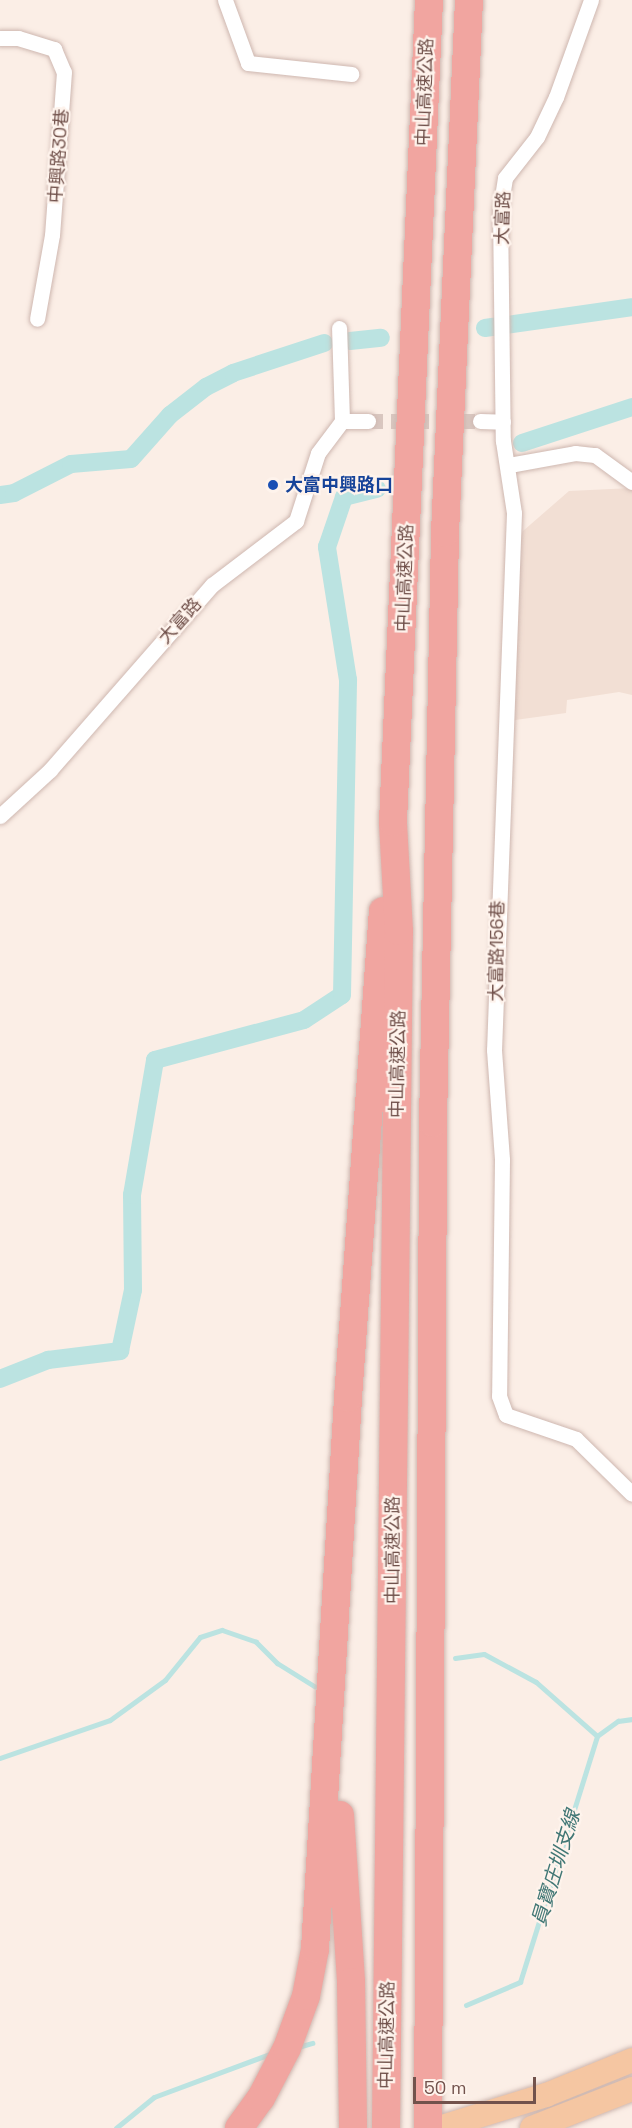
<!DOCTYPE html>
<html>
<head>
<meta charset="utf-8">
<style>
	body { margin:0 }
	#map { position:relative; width:632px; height:2128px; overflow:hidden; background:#fbeee6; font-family:"Space Grotesk","Noto Sans TC",sans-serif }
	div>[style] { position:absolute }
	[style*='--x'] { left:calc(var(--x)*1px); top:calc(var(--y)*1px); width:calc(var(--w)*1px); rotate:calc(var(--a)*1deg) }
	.residential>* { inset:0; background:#f2dfd4 }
	.stream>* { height:5px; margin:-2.5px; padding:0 2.5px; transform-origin:2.5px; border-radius:2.5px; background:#bbe3e1 }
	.canal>* { height:18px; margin:-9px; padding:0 9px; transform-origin:9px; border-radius:9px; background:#bbe3e1 }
	.street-tunnel>* { height:15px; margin-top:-7.5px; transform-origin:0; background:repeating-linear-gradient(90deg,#d9c7c0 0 15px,transparent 0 23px) }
	.roads { filter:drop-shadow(0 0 2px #ceb7b0) drop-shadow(0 0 2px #ceb7b0) }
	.street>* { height:15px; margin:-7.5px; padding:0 7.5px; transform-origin:7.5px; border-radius:7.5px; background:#fff }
	.primary>* { height:24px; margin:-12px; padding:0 12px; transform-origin:12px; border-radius:12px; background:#f5c6a2 }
	.highway>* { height:28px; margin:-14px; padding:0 14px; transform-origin:14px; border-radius:14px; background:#f1a5a0 }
	.dots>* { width:16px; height:16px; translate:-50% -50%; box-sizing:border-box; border:3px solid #fef3ec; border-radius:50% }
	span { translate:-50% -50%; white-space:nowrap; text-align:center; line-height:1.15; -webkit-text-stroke:4.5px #fef3ec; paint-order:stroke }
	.street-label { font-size:18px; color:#72524c }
	.transit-label { font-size:18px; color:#164399; font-weight:700 }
	.left { translate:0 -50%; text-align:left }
	.water-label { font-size:20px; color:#417775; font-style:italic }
	.scale { position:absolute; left:413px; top:2077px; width:123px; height:27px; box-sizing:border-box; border:3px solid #72524c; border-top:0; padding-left:8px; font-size:18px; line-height:21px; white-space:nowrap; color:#72524c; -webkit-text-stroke:4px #fef3ec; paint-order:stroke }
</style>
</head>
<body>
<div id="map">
	<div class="residential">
		<div style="clip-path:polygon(632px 488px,632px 695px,619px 692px,567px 700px,566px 713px,501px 722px,506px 571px,523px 531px,569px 491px)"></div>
	</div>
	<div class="stream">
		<div style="--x:455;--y:1658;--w:29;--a:-8"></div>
		<div style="--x:484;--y:1654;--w:59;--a:28.3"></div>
		<div style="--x:536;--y:1682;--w:81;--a:41.5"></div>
		<div style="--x:0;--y:1758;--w:116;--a:-19.1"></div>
		<div style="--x:110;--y:1720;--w:68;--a:-36"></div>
		<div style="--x:165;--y:1680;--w:55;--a:-50.9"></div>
		<div style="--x:200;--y:1637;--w:23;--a:-18"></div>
		<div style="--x:222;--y:1630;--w:36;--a:19"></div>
		<div style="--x:256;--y:1642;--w:30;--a:45"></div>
		<div style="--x:277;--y:1663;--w:44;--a:31.9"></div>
		<div style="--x:466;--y:2005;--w:59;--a:-23.1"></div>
		<div style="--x:520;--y:1982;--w:258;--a:-72.6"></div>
		<div style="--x:597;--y:1736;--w:26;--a:-36"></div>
		<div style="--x:618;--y:1721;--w:14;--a:-8"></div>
		<div style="--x:298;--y:2047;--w:15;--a:-16"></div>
		<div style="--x:116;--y:2128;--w:49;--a:-39.2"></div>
		<div style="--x:154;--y:2097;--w:129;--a:-20.4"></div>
	</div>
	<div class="canal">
		<div style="--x:485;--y:328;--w:148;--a:-8.1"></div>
		<div style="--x:350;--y:341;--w:31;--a:-6"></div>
		<div style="--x:522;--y:443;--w:116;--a:-18.1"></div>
		<div style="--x:0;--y:495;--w:14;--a:-8"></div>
		<div style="--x:14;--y:493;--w:64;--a:-27"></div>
		<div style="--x:71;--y:464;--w:60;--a:-4.8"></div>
		<div style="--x:131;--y:459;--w:59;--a:-48.4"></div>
		<div style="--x:170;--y:415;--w:46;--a:-37.9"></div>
		<div style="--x:206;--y:387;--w:30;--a:-27"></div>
		<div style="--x:233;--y:373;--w:96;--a:-18.2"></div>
		<div style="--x:0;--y:1379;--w:52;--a:-21.6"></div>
		<div style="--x:48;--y:1360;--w:73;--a:-7.1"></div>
		<div style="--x:120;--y:1351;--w:62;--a:-78"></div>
		<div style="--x:133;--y:1290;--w:95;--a:-90.6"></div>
		<div style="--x:132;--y:1195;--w:137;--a:-80.3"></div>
		<div style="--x:155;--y:1060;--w:154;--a:-15"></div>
		<div style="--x:304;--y:1020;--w:45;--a:-33.3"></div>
		<div style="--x:342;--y:995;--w:315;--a:-88.9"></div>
		<div style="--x:348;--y:680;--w:135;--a:-99"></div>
		<div style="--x:327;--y:547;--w:53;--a:-71.2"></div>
		<div style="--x:344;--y:497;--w:34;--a:-14"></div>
	</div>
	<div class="street-tunnel">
		<div style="--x:368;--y:421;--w:112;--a:0"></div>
	</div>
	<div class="roads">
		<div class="street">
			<div style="--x:225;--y:0;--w:67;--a:69.9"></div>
			<div style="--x:248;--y:63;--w:104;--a:6.1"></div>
			<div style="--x:591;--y:0;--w:103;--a:109.8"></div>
			<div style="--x:556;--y:97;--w:44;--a:115.4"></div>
			<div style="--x:537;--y:137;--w:52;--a:128"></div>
			<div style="--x:505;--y:178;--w:33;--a:99"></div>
			<div style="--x:500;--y:211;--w:230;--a:89.3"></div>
			<div style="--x:503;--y:441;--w:73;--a:81.3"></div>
			<div style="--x:514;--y:513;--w:537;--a:92.13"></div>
			<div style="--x:494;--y:1050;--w:110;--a:85.8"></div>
			<div style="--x:502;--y:1160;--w:236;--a:90.7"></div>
			<div style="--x:499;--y:1396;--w:20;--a:70"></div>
			<div style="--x:506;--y:1415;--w:74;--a:18.9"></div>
			<div style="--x:576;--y:1439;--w:78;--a:44.5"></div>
			<div style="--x:0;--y:38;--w:18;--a:0"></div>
			<div style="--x:18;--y:38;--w:38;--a:17"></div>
			<div style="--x:54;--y:49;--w:25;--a:67"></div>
			<div style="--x:64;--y:72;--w:163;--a:94.2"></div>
			<div style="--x:52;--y:235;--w:85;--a:100.1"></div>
			<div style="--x:342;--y:421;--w:26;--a:0"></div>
			<div style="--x:480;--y:421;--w:23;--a:2"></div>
			<div style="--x:509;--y:465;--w:67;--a:-10.3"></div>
			<div style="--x:575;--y:453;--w:20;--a:6"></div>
			<div style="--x:595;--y:455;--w:46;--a:36.1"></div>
			<div style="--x:0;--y:816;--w:68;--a:-42.6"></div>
			<div style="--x:50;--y:770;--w:246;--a:-48.8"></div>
			<div style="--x:212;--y:585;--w:106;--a:-37.3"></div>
			<div style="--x:296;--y:521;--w:71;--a:-72.1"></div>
			<div style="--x:318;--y:453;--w:40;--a:-53"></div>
			<div style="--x:342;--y:421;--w:93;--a:-91.8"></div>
		</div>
		<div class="primary">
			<div style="--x:439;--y:2128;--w:112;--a:-17.1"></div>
			<div style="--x:546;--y:2095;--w:93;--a:-22.1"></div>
			<div style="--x:532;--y:2128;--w:107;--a:-21.3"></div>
		</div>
		<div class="highway">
			<div style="--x:340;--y:1815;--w:167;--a:86.2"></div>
			<div style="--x:351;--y:1982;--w:146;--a:89.2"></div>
			<div style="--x:239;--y:2128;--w:37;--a:-54"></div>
			<div style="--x:261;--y:2098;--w:56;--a:-62.5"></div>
			<div style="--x:287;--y:2048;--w:55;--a:-69.9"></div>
			<div style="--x:306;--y:1996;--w:48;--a:-79.2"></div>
			<div style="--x:315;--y:1949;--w:552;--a:-86.57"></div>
			<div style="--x:348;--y:1398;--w:488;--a:-85.9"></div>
			<div style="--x:386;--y:2128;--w:1197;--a:-89.38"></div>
			<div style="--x:399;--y:931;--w:109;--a:-93.2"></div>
			<div style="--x:393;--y:822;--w:823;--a:-87.49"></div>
			<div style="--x:428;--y:2128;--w:1005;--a:-89.71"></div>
			<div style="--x:433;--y:1123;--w:590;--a:-88.83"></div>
			<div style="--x:445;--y:533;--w:534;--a:-87.42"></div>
		</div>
	</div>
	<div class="dots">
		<div style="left:273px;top:485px;background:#1a4fb4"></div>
	</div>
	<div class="street-label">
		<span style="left:425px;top:92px;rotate:-88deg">中山高速公路</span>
		<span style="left:59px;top:156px;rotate:-86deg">中興路30巷</span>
		<span style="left:503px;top:218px;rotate:-88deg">大富路</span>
		<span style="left:405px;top:578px;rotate:-88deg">中山高速公路</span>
		<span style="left:180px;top:621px;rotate:-48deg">大富路</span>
		<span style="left:497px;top:951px;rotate:-89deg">大富路156巷</span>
		<span style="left:398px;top:1064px;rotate:-89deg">中山高速公路</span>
		<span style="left:393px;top:1550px;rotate:-90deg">中山高速公路</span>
		<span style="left:387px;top:2035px;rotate:-89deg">中山高速公路</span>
	</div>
	<div class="transit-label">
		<span class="left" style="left:285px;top:485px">大富中興路口</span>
	</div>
	<div class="water-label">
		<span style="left:556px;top:1868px;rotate:-73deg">員寶庄圳支線</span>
	</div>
	<div class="scale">50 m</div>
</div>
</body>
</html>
